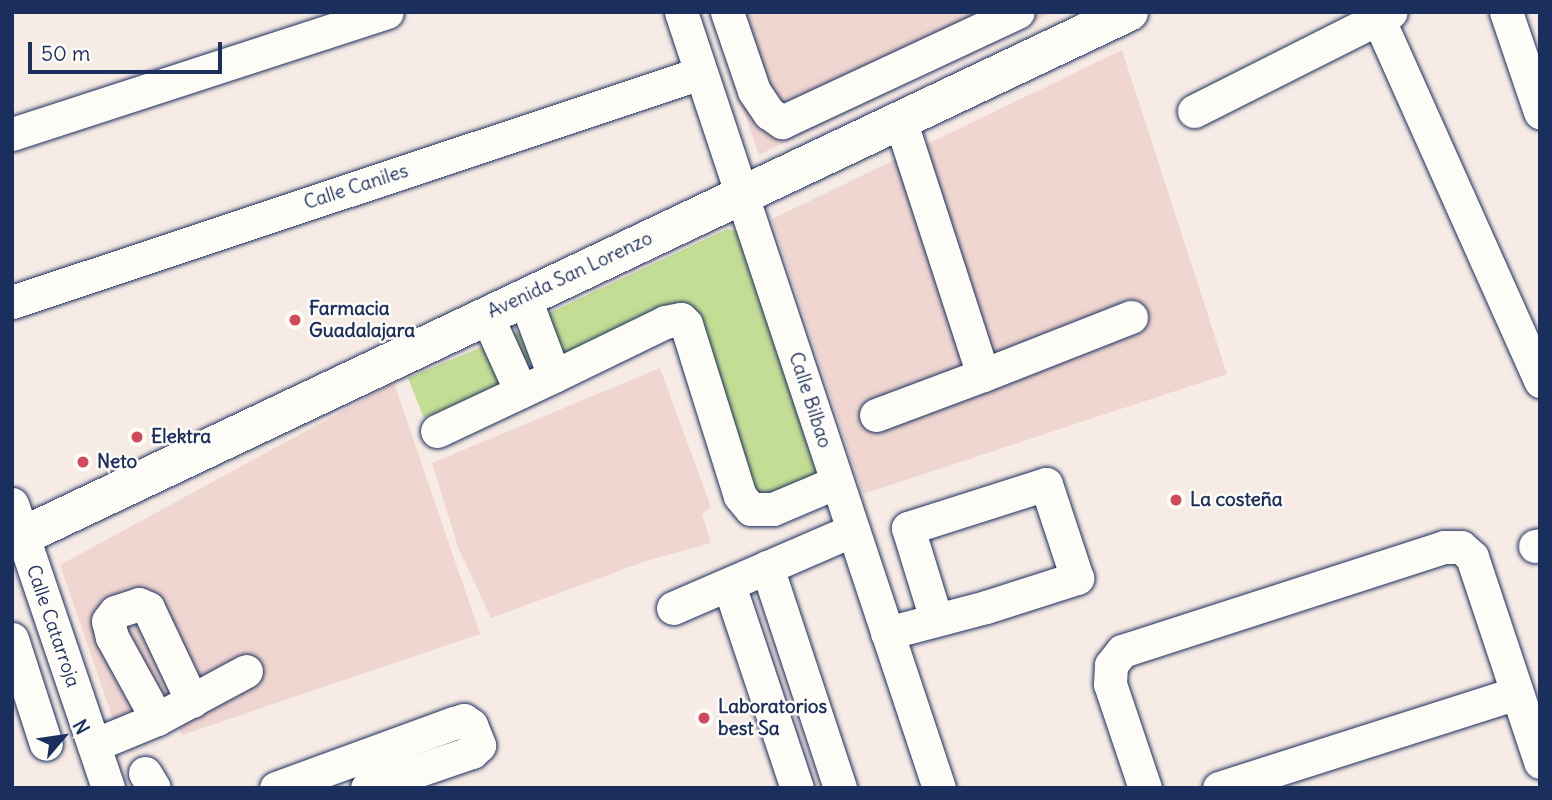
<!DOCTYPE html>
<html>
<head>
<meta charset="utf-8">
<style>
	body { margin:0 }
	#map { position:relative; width:1552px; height:800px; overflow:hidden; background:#f7ebe5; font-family:Delius,sans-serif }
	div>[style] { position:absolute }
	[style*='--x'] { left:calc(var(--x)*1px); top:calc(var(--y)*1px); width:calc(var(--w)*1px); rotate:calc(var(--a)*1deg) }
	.built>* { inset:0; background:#f0d6d0 }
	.green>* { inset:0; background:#c3dd94 }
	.roads { filter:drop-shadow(0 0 2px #1b2f5e) drop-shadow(0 0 2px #1b2f5e) }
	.minor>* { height:33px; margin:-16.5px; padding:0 16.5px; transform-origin:16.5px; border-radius:16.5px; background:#fdfcf7 }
	.major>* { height:38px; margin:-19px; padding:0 19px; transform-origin:19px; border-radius:19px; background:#fdfcf7 }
	.dots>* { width:19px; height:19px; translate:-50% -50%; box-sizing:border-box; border:4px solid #fdfcf7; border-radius:50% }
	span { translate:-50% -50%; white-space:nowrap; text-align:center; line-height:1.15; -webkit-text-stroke:5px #fdfcf7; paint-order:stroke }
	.street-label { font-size:19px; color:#1b2f5e }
	.poi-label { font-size:19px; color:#1b2f5e; font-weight:700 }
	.left { translate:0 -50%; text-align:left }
	.frame { position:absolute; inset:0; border:14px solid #1b2f5e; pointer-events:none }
	.north { position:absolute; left:28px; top:702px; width:70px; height:70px; -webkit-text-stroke:5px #fdfcf7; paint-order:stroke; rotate:61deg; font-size:19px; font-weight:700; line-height:28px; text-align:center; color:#1b2f5e }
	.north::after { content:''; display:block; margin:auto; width:24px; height:32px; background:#1b2f5e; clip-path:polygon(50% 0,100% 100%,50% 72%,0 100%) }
	.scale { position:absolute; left:28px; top:42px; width:194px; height:32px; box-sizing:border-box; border:4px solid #1b2f5e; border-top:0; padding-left:9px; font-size:21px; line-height:24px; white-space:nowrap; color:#1b2f5e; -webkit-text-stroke:5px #fdfcf7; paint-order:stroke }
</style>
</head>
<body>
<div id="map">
	<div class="built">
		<div style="clip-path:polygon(709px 12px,1053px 12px,759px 155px)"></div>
		<div style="clip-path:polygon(1122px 50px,1227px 374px,863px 494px,772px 219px)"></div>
		<div style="clip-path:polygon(660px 368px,711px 507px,702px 514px,711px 543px,646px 561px,491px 618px,458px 547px,432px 463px)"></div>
		<div style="clip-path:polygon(394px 383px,480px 634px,182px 735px,179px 728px,123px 748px,60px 565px)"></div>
	</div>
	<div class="green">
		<div style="clip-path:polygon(727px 229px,739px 232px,819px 467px,813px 478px,757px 499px,692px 314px,568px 355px,559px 351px,546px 325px,549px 313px)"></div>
		<div style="clip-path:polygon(515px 333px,526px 335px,535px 354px,528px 366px,518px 376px,424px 418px,408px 378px)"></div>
	</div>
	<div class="roads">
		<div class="minor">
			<div style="--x:681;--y:12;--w:818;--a:71.61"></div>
			<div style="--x:727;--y:12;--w:83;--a:71.1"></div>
			<div style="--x:754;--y:91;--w:27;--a:56"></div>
			<div style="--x:769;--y:113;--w:16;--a:35"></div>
			<div style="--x:782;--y:122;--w:260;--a:-25"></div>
			<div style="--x:1506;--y:12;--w:106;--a:71.2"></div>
			<div style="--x:1378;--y:18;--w:398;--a:65.9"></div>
			<div style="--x:1194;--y:111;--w:220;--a:-26.7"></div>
			<div style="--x:12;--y:134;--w:394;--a:-18"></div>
			<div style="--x:524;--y:296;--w:85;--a:69.4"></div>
			<div style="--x:554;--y:376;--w:123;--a:-25.9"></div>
			<div style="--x:665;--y:322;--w:16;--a:-11"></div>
			<div style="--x:681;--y:319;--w:7;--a:45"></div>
			<div style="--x:686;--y:324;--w:180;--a:72.6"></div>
			<div style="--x:740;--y:496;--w:17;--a:50"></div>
			<div style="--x:751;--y:509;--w:22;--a:0"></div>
			<div style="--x:773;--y:509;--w:69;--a:-22.9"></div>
			<div style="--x:12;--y:302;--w:726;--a:-18.39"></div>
			<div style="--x:486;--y:314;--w:85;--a:65.8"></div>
			<div style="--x:983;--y:375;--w:159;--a:-21.4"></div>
			<div style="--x:876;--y:415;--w:114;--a:-20.5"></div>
			<div style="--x:983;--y:375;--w:266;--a:-108"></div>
			<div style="--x:437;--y:431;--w:129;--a:-25.2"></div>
			<div style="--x:12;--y:504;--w:300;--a:71.3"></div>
			<div style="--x:1535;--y:546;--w:5;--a:-11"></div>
			<div style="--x:767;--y:567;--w:233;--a:71.7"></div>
			<div style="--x:729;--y:585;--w:214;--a:71.5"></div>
			<div style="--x:673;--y:608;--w:196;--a:-23.4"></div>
			<div style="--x:887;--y:633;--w:102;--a:-14.7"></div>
			<div style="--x:986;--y:607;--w:96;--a:-17.7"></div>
			<div style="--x:1077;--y:578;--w:99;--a:-108.3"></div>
			<div style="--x:1046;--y:484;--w:145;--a:162.3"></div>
			<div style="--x:908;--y:528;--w:95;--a:72.9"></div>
			<div style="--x:12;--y:639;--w:110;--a:72.1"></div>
			<div style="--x:157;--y:719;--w:94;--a:-118.8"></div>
			<div style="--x:112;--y:637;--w:16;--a:-104"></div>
			<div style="--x:108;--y:621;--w:11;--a:-52"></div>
			<div style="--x:115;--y:612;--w:25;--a:-18"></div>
			<div style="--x:139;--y:604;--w:10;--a:24"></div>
			<div style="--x:148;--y:608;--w:103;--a:64.7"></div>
			<div style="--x:94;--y:745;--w:68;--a:-22.4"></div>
			<div style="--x:157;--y:719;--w:101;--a:-28.3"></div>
			<div style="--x:145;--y:773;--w:17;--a:59"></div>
			<div style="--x:276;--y:788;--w:189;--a:-20.1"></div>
			<div style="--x:454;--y:723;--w:10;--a:-17"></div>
			<div style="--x:464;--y:720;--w:9;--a:36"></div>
			<div style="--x:471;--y:725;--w:22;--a:68"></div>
			<div style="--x:479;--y:745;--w:10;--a:135"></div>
			<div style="--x:472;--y:752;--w:111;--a:161.1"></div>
			<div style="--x:1145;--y:788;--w:110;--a:-108.6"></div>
			<div style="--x:1110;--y:684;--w:19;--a:-87"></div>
			<div style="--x:1111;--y:665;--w:18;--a:-52"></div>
			<div style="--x:1122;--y:651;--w:338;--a:-17.9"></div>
			<div style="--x:1444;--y:547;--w:17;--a:0"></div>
			<div style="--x:1461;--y:547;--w:15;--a:42"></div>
			<div style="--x:1472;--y:557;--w:216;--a:71.6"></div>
			<div style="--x:1219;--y:788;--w:310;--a:-17.7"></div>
		</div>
		<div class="major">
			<div style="--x:12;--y:541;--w:1236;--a:-25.34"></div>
		</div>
	</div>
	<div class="dots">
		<div style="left:295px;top:320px;background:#d1495b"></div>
		<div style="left:137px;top:437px;background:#d1495b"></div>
		<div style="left:83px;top:462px;background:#d1495b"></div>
		<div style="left:1176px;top:500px;background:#d1495b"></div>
		<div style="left:704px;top:718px;background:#d1495b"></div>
	</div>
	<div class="street-label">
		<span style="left:356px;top:187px;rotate:-18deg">Calle Caniles</span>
		<span style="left:570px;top:275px;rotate:-25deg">Avenida San Lorenzo</span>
		<span style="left:810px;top:400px;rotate:72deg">Calle Bilbao</span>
		<span style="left:53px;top:626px;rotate:71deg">Calle Catarroja</span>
	</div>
	<div class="poi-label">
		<span class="left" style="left:309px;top:320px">Farmacia<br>Guadalajara</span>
		<span class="left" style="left:151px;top:437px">Elektra</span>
		<span class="left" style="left:97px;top:462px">Neto</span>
		<span class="left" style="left:1190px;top:500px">La costeña</span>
		<span class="left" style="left:718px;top:718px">Laboratorios<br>best Sa</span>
	</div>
	<div class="frame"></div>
	<div class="north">N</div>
	<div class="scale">50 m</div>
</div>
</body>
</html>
